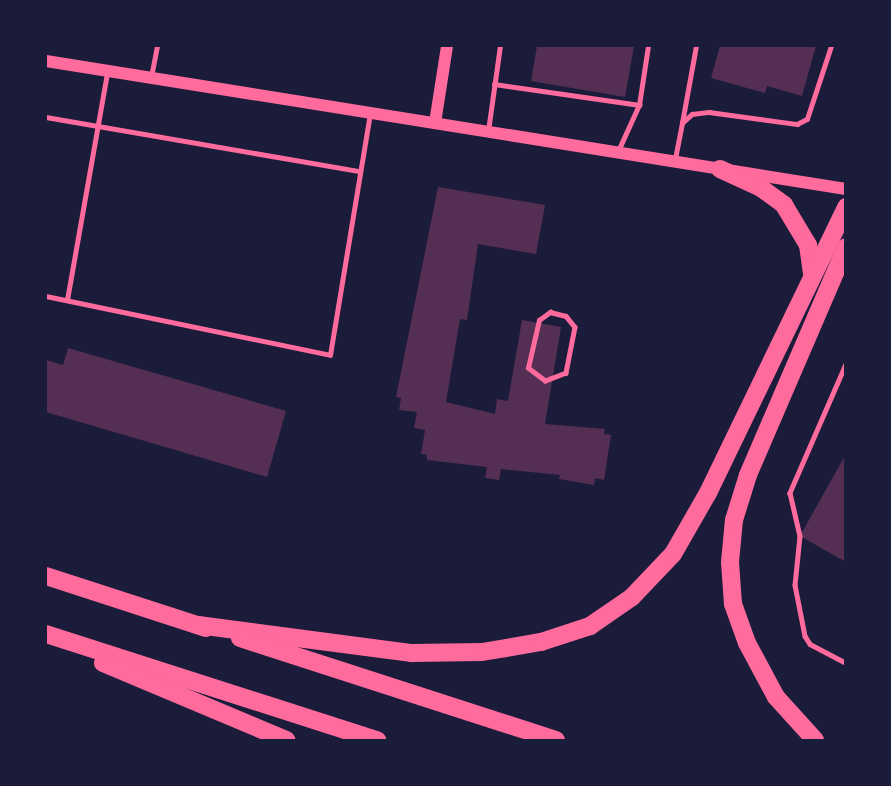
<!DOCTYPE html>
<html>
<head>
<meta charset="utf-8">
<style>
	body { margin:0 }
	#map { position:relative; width:891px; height:786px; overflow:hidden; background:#1b1b3a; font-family:Raleway,sans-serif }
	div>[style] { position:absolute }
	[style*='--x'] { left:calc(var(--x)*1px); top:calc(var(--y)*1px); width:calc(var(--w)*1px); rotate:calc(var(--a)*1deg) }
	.building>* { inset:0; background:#542f53 }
	.service>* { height:4.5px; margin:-2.25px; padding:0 2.25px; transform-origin:2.25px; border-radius:2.25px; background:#ff6b9d }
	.tertiary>* { height:12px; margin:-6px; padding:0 6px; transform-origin:6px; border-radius:6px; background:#ff6b9d }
	.motorway>* { height:18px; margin:-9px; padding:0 9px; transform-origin:9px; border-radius:9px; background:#ff6b9d }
	span { translate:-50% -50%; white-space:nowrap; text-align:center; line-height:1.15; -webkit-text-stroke:5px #1b1b3a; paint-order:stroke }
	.frame { position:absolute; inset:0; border:47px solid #1b1b3a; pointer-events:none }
</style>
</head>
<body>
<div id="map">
	<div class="building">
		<div style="clip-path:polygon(537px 46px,634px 46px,625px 97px,531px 81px)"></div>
		<div style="clip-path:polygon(720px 46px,816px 46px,802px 96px,767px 86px,765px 93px,711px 78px)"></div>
		<div style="clip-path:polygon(438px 187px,545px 205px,536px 254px,478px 244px,467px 320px,460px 319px,446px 402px,495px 414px,497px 399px,508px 401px,522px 320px,561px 327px,545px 424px,605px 429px,604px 434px,611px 435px,604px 480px,595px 478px,594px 485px,559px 479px,560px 475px,501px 469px,499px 480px,485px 478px,487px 467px,427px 460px,427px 455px,421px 454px,425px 430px,414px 428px,417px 412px,399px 410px,401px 398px,396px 397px)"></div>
		<div style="clip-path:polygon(68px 348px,286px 411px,267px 477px,46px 412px,46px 360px,63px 365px)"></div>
		<div style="clip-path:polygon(846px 454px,846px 562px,800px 536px)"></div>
	</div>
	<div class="service">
		<div style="--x:151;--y:77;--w:32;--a:-79"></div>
		<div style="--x:494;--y:84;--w:147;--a:8.2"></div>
		<div style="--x:46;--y:117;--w:319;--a:9.8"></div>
		<div style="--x:682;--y:123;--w:78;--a:-79.7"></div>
		<div style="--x:488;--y:131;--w:86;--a:-82"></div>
		<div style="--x:618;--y:151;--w:51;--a:-65.5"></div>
		<div style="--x:639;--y:105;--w:60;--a:-81.3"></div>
		<div style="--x:675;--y:159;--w:37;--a:-79"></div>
		<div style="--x:682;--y:123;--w:13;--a:-42"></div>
		<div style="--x:692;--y:114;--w:17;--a:-7"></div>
		<div style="--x:709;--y:112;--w:89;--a:7.8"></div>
		<div style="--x:797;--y:124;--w:11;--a:-27"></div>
		<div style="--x:807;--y:119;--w:77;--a:-71.8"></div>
		<div style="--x:46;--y:296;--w:290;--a:11.7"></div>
		<div style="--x:330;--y:355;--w:244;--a:-80.6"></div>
		<div style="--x:67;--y:300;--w:231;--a:-80"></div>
		<div style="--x:550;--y:312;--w:16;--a:14"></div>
		<div style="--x:566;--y:316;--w:14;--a:51"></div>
		<div style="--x:575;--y:327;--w:47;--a:101.1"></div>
		<div style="--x:566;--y:373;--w:22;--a:159"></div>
		<div style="--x:545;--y:381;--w:21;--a:-143"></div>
		<div style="--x:528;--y:368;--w:49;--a:-77.1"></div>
		<div style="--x:539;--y:320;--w:14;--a:-36"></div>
		<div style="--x:846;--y:364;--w:141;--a:113.5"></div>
		<div style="--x:790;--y:493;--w:44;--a:76.9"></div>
		<div style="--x:800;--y:536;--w:49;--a:95.8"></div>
		<div style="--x:795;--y:585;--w:52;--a:78.9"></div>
		<div style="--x:805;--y:636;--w:9;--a:58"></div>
		<div style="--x:810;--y:644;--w:41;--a:27.8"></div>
	</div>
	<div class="tertiary">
		<div style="--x:46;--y:61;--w:810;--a:9.09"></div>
		<div style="--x:435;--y:123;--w:78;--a:-81.1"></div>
	</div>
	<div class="motorway">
		<div style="--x:720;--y:169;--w:45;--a:24.9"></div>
		<div style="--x:761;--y:188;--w:29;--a:36"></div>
		<div style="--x:784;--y:205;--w:47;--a:59"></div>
		<div style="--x:808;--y:245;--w:30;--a:82"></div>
		<div style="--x:46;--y:576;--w:168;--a:18"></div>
		<div style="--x:198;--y:625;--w:216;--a:7.5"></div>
		<div style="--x:412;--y:653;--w:70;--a:-0.8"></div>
		<div style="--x:482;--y:652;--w:60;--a:-9.6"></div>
		<div style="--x:541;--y:642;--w:52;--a:-18.1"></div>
		<div style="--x:590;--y:626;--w:51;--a:-34.6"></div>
		<div style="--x:632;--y:597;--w:59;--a:-46.4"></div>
		<div style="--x:673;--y:554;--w:70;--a:-60.2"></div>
		<div style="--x:708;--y:493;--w:318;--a:-64.2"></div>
		<div style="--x:46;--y:634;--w:348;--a:17.8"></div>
		<div style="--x:240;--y:638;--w:332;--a:17.9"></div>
		<div style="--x:103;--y:663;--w:199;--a:22.8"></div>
		<div style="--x:815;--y:740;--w:58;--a:-132.2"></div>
		<div style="--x:776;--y:697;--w:61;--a:-118.2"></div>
		<div style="--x:747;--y:643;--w:41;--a:-109.7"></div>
		<div style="--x:733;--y:604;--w:42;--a:-94.1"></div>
		<div style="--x:730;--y:562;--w:42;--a:-84.6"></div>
		<div style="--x:734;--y:520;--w:47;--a:-72.7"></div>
		<div style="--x:748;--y:475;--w:248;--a:-66.7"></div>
	</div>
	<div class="frame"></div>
</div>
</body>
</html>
